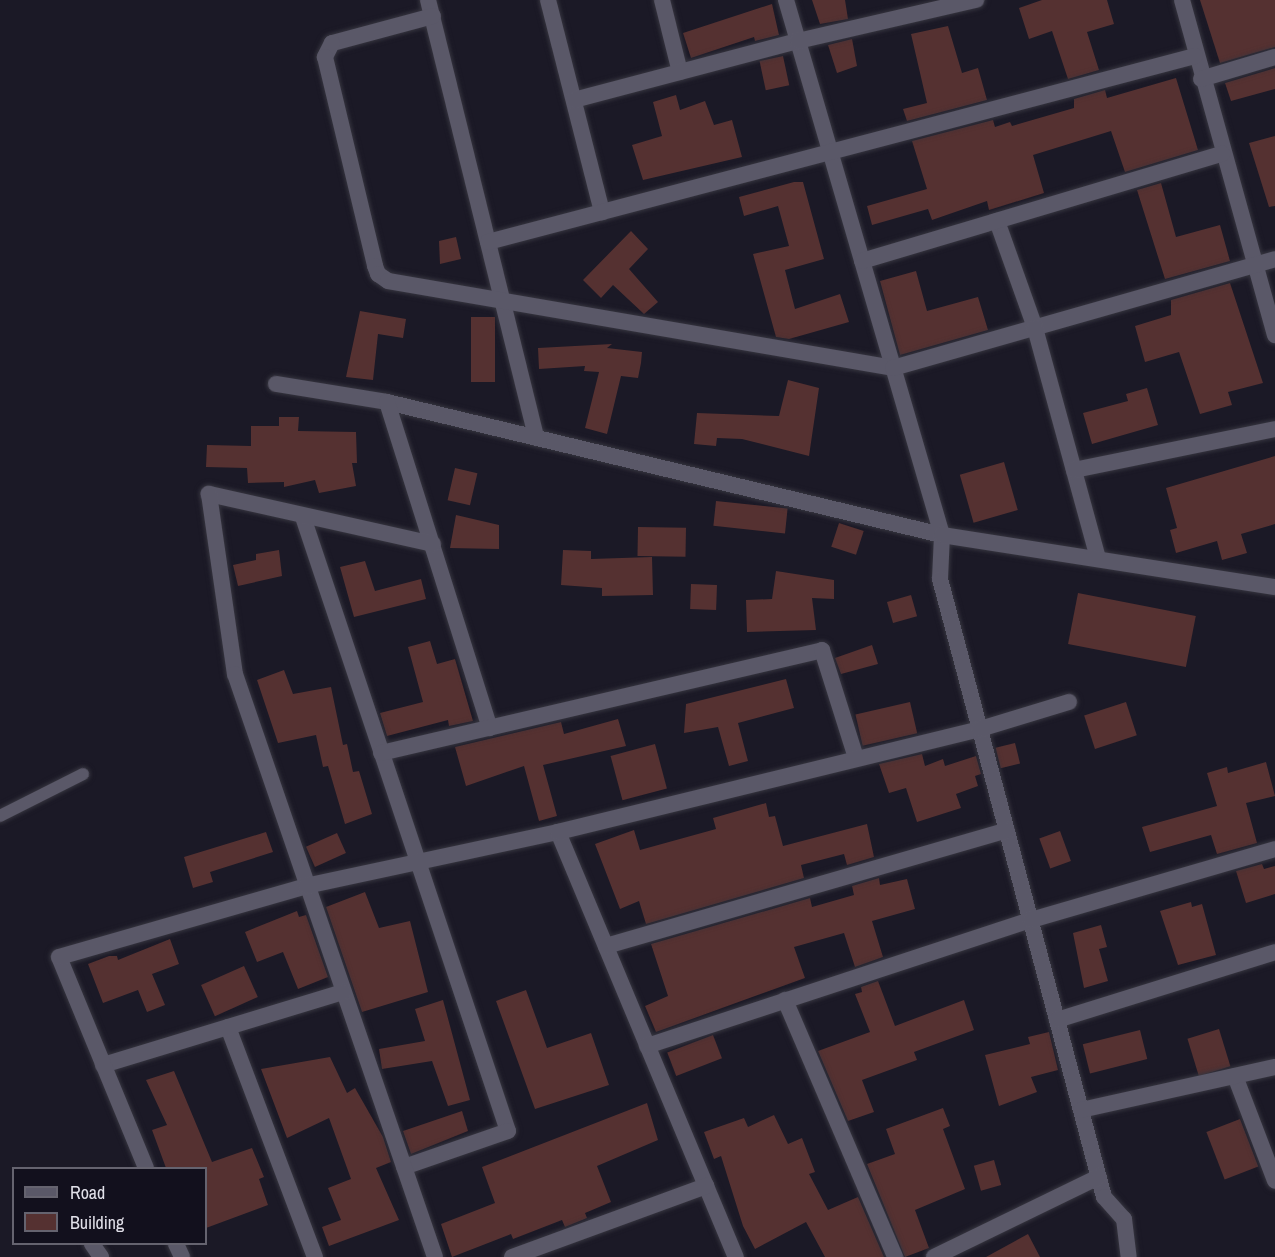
<!DOCTYPE html>
<html>
<head>
<meta charset="utf-8">
<style>
	body { margin:0 }
	#map { position:relative; width:1275px; height:1257px; overflow:hidden; background:#1b1926; font-family:"Archivo Narrow",sans-serif }
	div>[style] { position:absolute }
	[style*='--x'] { left:calc(var(--x)*1px); top:calc(var(--y)*1px); width:calc(var(--w)*1px); rotate:calc(var(--a)*1deg) }
	.building>* { inset:0; background:#553131; transform-origin:0 0 }
	.roads { filter:drop-shadow(0 0 2px #36353f) drop-shadow(0 0 2px #36353f) }
	.service>* { height:12px; margin:-6px; padding:0 6px; transform-origin:6px; border-radius:6px; background:#5a5868 }
	.minor>* { height:16px; margin:-8px; padding:0 8px; transform-origin:8px; border-radius:8px; background:#5a5868 }
	span { translate:-50% -50%; white-space:nowrap; text-align:center; line-height:1.15; -webkit-text-stroke:6px #12101d; paint-order:stroke }
	.legend { position:absolute; left:12px; top:1167px; width:195px; height:78px; box-sizing:border-box; background:#12101d; border:2px solid #65636f; margin:0; padding:8px 10px; list-style:none; font-size:18px; color:#e1e0e9 }
	.legend li { display:flex; align-items:center; gap:12px; height:30px }
	.legend b { width:30px; border:2px solid #65636f }
</style>
</head>
<body>
<div id="map">
	<div class="building">
		<div style="clip-path:polygon(812px 0,845px 0,848px 19px,820px 24px)"></div>
		<div style="clip-path:polygon(1042px 0,1107px 0,1114px 24px,1087px 32px,1099px 70px,1068px 79px,1052px 31px,1029px 39px,1019px 8px)"></div>
		<div style="clip-path:polygon(1200px 0,1275px 0,1275px 47px,1220px 63px)"></div>
		<div style="clip-path:polygon(772px 4px,779px 35px,755px 41px,754px 37px,691px 58px,683px 33px)"></div>
		<div style="clip-path:polygon(948px 26px,962px 73px,978px 68px,987px 100px,907px 121px,903px 109px,927px 103px,911px 34px)"></div>
		<div style="clip-path:polygon(852px 39px,857px 66px,837px 73px,828px 45px)"></div>
		<div style="left:783px;top:56px;width:30px;height:24px;rotate:78deg"></div>
		<div style="clip-path:polygon(1275px 68px,1275px 89px,1231px 101px,1225px 83px)"></div>
		<div style="clip-path:polygon(1176px 78px,1198px 150px,1125px 172px,1111px 131px,1033px 155px,1044px 193px,989px 210px,987px 201px,932px 220px,928px 209px,872px 225px,867px 206px,927px 189px,912px 141px,993px 120px,995px 127px,1010px 122px,1012px 126px,1074px 108px,1074px 99px,1105px 90px,1107px 98px)"></div>
		<div style="clip-path:polygon(676px 95px,680px 110px,705px 101px,714px 125px,732px 120px,742px 157px,643px 180px,632px 145px,662px 136px,653px 102px)"></div>
		<div style="clip-path:polygon(1275px 136px,1275px 206px,1269px 207px,1249px 143px)"></div>
		<div style="clip-path:polygon(794px 182px,803px 182px,824px 259px,785px 270px,795px 309px,840px 294px,849px 322px,789px 339px,776px 337px,753px 254px,789px 246px,778px 206px,744px 216px,739px 197px)"></div>
		<div style="clip-path:polygon(1161px 183px,1176px 237px,1220px 225px,1230px 261px,1165px 279px,1137px 190px)"></div>
		<div style="clip-path:polygon(631px 231px,648px 249px,629px 269px,658px 302px,644px 314px,613px 285px,601px 298px,583px 280px)"></div>
		<div style="clip-path:polygon(456px 237px,461px 259px,440px 264px,439px 241px)"></div>
		<div style="clip-path:polygon(916px 271px,927px 311px,978px 297px,988px 330px,900px 355px,880px 281px)"></div>
		<div style="clip-path:polygon(1230px 283px,1263px 383px,1228px 392px,1232px 405px,1200px 414px,1179px 352px,1145px 362px,1135px 326px,1171px 315px,1171px 300px)"></div>
		<div style="clip-path:polygon(360px 311px,406px 319px,403px 338px,378px 334px,373px 380px,346px 377px)"></div>
		<div style="left:471px;top:317px;width:24px;height:65px"></div>
		<div style="clip-path:polygon(612px 344px,607px 348px,642px 352px,641px 363px,638px 378px,621px 376px,607px 434px,585px 428px,599px 372px,584px 371px,585px 366px,539px 369px,538px 348px)"></div>
		<div style="clip-path:polygon(788px 380px,819px 388px,809px 456px,742px 439px,717px 438px,716px 446px,694px 444px,697px 413px,779px 416px)"></div>
		<div style="clip-path:polygon(1147px 388px,1158px 425px,1092px 444px,1083px 413px,1128px 401px,1126px 394px)"></div>
		<div style="clip-path:polygon(279px 417px,299px 417px,298px 431px,356px 432px,357px 463px,352px 463px,356px 486px,319px 493px,315px 480px,284px 487px,284px 482px,248px 483px,247px 468px,206px 467px,207px 445px,251px 446px,251px 426px,279px 426px)"></div>
		<div style="clip-path:polygon(1275px 456px,1275px 524px,1241px 534px,1247px 553px,1222px 560px,1217px 541px,1176px 553px,1170px 530px,1177px 528px,1166px 488px)"></div>
		<div style="left:1004px;top:462px;width:50px;height:46px;rotate:74deg"></div>
		<div style="left:455px;top:468px;width:23px;height:33px;rotate:13deg"></div>
		<div style="left:716px;top:501px;width:72px;height:25px;rotate:6deg"></div>
		<div style="clip-path:polygon(456px 515px,499px 525px,499px 549px,450px 548px)"></div>
		<div style="left:839px;top:523px;width:26px;height:25px;rotate:18deg"></div>
		<div style="left:638px;top:527px;width:48px;height:29px;rotate:1deg"></div>
		<div style="clip-path:polygon(279px 550px,282px 576px,238px 586px,233px 565px,256px 560px,256px 554px)"></div>
		<div style="clip-path:polygon(563px 550px,591px 551px,591px 559px,652px 557px,653px 595px,602px 596px,602px 588px,561px 585px)"></div>
		<div style="clip-path:polygon(365px 561px,375px 591px,421px 579px,426px 599px,354px 617px,340px 567px)"></div>
		<div style="clip-path:polygon(776px 571px,834px 580px,834px 599px,812px 598px,816px 630px,747px 632px,746px 600px,772px 599px)"></div>
		<div style="left:691px;top:584px;width:26px;height:25px;rotate:2deg"></div>
		<div style="left:1078px;top:593px;width:120px;height:52px;rotate:11deg"></div>
		<div style="left:911px;top:595px;width:22px;height:25px;rotate:74deg"></div>
		<div style="clip-path:polygon(430px 641px,437px 664px,455px 659px,473px 721px,449px 726px,448px 720px,387px 736px,380px 713px,423px 702px,408px 647px)"></div>
		<div style="clip-path:polygon(872px 645px,878px 664px,841px 674px,835px 658px)"></div>
		<div style="clip-path:polygon(284px 670px,293px 694px,331px 687px,343px 745px,347px 744px,353px 772px,359px 771px,372px 814px,345px 824px,328px 766px,323px 767px,316px 735px,278px 743px,257px 680px)"></div>
		<div style="clip-path:polygon(786px 679px,794px 708px,738px 723px,748px 761px,729px 766px,718px 727px,684px 733px,686px 704px)"></div>
		<div style="left:910px;top:702px;width:32px;height:56px;rotate:77deg"></div>
		<div style="left:1126px;top:702px;width:35px;height:44px;rotate:72deg"></div>
		<div style="clip-path:polygon(618px 719px,626px 746px,543px 765px,557px 816px,539px 821px,524px 766px,466px 786px,455px 747px,561px 722px,564px 734px)"></div>
		<div style="left:1015px;top:743px;width:21px;height:20px;rotate:76deg"></div>
		<div style="left:655px;top:744px;width:46px;height:46px;rotate:75deg"></div>
		<div style="clip-path:polygon(922px 754px,925px 766px,943px 759px,945px 766px,976px 756px,981px 774px,975px 776px,978px 786px,956px 794px,961px 808px,917px 822px,906px 788px,889px 793px,879px 764px)"></div>
		<div style="clip-path:polygon(1266px 762px,1275px 796px,1246px 803px,1257px 843px,1217px 854px,1211px 835px,1150px 852px,1142px 827px,1217px 806px,1207px 773px,1227px 767px,1228px 773px)"></div>
		<div style="clip-path:polygon(766px 803px,769px 817px,775px 816px,783px 846px,867px 824px,874px 857px,847px 865px,844px 854px,801px 865px,804px 878px,646px 924px,639px 901px,620px 909px,595px 844px,634px 830px,640px 850px,716px 829px,713px 818px)"></div>
		<div style="left:1060px;top:831px;width:32px;height:22px;rotate:70deg"></div>
		<div style="clip-path:polygon(266px 832px,273px 852px,210px 872px,213px 882px,193px 888px,184px 857px)"></div>
		<div style="left:337px;top:833px;width:22px;height:34px;rotate:66deg"></div>
		<div style="clip-path:polygon(1262px 864px,1264px 869px,1275px 866px,1275px 894px,1246px 903px,1236px 871px)"></div>
		<div style="clip-path:polygon(879px 878px,880px 885px,907px 879px,915px 909px,872px 921px,883px 957px,855px 967px,844px 933px,794px 947px,805px 978px,656px 1032px,645px 1006px,668px 996px,651px 944px,810px 898px,812px 907px,854px 895px,852px 886px)"></div>
		<div style="clip-path:polygon(365px 892px,379px 928px,410px 921px,428px 992px,362px 1012px,326px 907px)"></div>
		<div style="clip-path:polygon(1191px 902px,1192px 907px,1202px 904px,1216px 955px,1178px 965px,1160px 911px)"></div>
		<div style="clip-path:polygon(297px 911px,299px 917px,306px 915px,328px 977px,298px 989px,283px 952px,257px 962px,245px 932px)"></div>
		<div style="clip-path:polygon(1101px 925px,1107px 947px,1099px 949px,1108px 981px,1084px 988px,1073px 933px)"></div>
		<div style="clip-path:polygon(170px 939px,179px 964px,152px 974px,165px 1005px,147px 1012px,138px 990px,103px 1003px,88px 964px,109px 956px,117px 956px,118px 960px)"></div>
		<div style="left:244px;top:966px;width:34px;height:47px;rotate:66deg"></div>
		<div style="clip-path:polygon(878px 981px,895px 1026px,964px 1000px,974px 1030px,914px 1052px,917px 1060px,862px 1080px,874px 1112px,848px 1121px,818px 1051px,870px 1032px,855px 994px,862px 992px,861px 987px)"></div>
		<div style="clip-path:polygon(526px 990px,547px 1048px,591px 1033px,609px 1085px,535px 1109px,496px 1001px)"></div>
		<div style="clip-path:polygon(443px 1000px,470px 1100px,448px 1106px,432px 1061px,382px 1069px,379px 1049px,425px 1041px,415px 1009px)"></div>
		<div style="left:1219px;top:1029px;width:39px;height:33px;rotate:73deg"></div>
		<div style="left:1140px;top:1030px;width:30px;height:59px;rotate:76deg"></div>
		<div style="clip-path:polygon(1049px 1032px,1058px 1070px,1031px 1077px,1037px 1092px,999px 1106px,985px 1055px,1030px 1044px,1028px 1037px)"></div>
		<div style="left:713px;top:1035px;width:25px;height:49px;rotate:69deg"></div>
		<div style="clip-path:polygon(330px 1057px,347px 1093px,355px 1088px,383px 1137px,391px 1162px,376px 1168px,399px 1220px,329px 1246px,322px 1227px,341px 1220px,328px 1188px,351px 1179px,329px 1118px,287px 1138px,261px 1069px)"></div>
		<div style="clip-path:polygon(174px 1071px,212px 1162px,252px 1148px,264px 1177px,259px 1179px,268px 1205px,206px 1228px,206px 1168px,166px 1168px,152px 1130px,167px 1125px,146px 1080px)"></div>
		<div style="clip-path:polygon(647px 1103px,658px 1140px,597px 1166px,611px 1202px,585px 1213px,587px 1218px,565px 1227px,562px 1220px,513px 1239px,511px 1234px,452px 1257px,441px 1224px,495px 1203px,482px 1167px)"></div>
		<div style="clip-path:polygon(943px 1108px,950px 1126px,943px 1129px,965px 1189px,915px 1210px,929px 1248px,905px 1257px,867px 1164px,895px 1154px,886px 1129px)"></div>
		<div style="clip-path:polygon(462px 1111px,468px 1131px,411px 1154px,403px 1131px)"></div>
		<div style="clip-path:polygon(774px 1115px,788px 1144px,802px 1138px,815px 1172px,809px 1174px,828px 1210px,858px 1197px,884px 1257px,825px 1257px,806px 1222px,755px 1249px,743px 1226px,721px 1156px,714px 1159px,704px 1132px,744px 1118px,748px 1127px)"></div>
		<div style="left:1240px;top:1119px;width:51px;height:36px;rotate:69deg"></div>
		<div style="left:994px;top:1160px;width:26px;height:21px;rotate:74deg"></div>
		<div style="clip-path:polygon(1028px 1234px,1040px 1257px,986px 1257px)"></div>
	</div>
	<div class="roads">
		<div class="service">
			<div style="--x:0;--y:816;--w:93;--a:-26.8"></div>
		</div>
		<div class="minor">
			<div style="--x:428;--y:0;--w:451;--a:76.1"></div>
			<div style="--x:548;--y:0;--w:219;--a:75.7"></div>
			<div style="--x:662;--y:0;--w:74;--a:76"></div>
			<div style="--x:786;--y:0;--w:557;--a:73.74"></div>
			<div style="--x:942;--y:535;--w:44;--a:92.6"></div>
			<div style="--x:940;--y:579;--w:639;--a:75.14"></div>
			<div style="--x:1104;--y:1197;--w:30;--a:48"></div>
			<div style="--x:1124;--y:1219;--w:38;--a:83"></div>
			<div style="--x:1182;--y:0;--w:348;--a:74.5"></div>
			<div style="--x:433;--y:16;--w:105;--a:165"></div>
			<div style="--x:332;--y:43;--w:16;--a:117"></div>
			<div style="--x:325;--y:57;--w:215;--a:76.5"></div>
			<div style="--x:375;--y:266;--w:9;--a:69"></div>
			<div style="--x:378;--y:274;--w:12;--a:35"></div>
			<div style="--x:388;--y:281;--w:512;--a:9.77"></div>
			<div style="--x:893;--y:368;--w:397;--a:-15.9"></div>
			<div style="--x:1201;--y:79;--w:77;--a:-16.6"></div>
			<div style="--x:574;--y:100;--w:232;--a:-14.8"></div>
			<div style="--x:798;--y:41;--w:183;--a:-13"></div>
			<div style="--x:997;--y:221;--w:114;--a:70.4"></div>
			<div style="--x:1035;--y:328;--w:239;--a:74.7"></div>
			<div style="--x:488;--y:242;--w:731;--a:-14.74"></div>
			<div style="--x:862;--y:261;--w:376;--a:-16.6"></div>
			<div style="--x:276;--y:384;--w:112;--a:9.2"></div>
			<div style="--x:387;--y:402;--w:571;--a:13.48"></div>
			<div style="--x:942;--y:535;--w:337;--a:8.9"></div>
			<div style="--x:387;--y:402;--w:342;--a:72.5"></div>
			<div style="--x:1074;--y:470;--w:205;--a:-11.5"></div>
			<div style="--x:303;--y:517;--w:647;--a:71.54"></div>
			<div style="--x:508;--y:1131;--w:110;--a:160.9"></div>
			<div style="--x:433;--y:544;--w:230;--a:-167.4"></div>
			<div style="--x:209;--y:494;--w:182;--a:81.8"></div>
			<div style="--x:235;--y:674;--w:616;--a:71.07"></div>
			<div style="--x:381;--y:753;--w:453;--a:-13.1"></div>
			<div style="--x:822;--y:650;--w:113;--a:72.5"></div>
			<div style="--x:558;--y:832;--w:461;--a:67.3"></div>
			<div style="--x:606;--y:946;--w:417;--a:-16.1"></div>
			<div style="--x:785;--y:1000;--w:280;--a:66.8"></div>
			<div style="--x:1057;--y:1020;--w:228;--a:-17.3"></div>
			<div style="--x:228;--y:1027;--w:246;--a:69.3"></div>
			<div style="--x:647;--y:1046;--w:404;--a:-18.2"></div>
			<div style="--x:1031;--y:920;--w:254;--a:-16.2"></div>
			<div style="--x:103;--y:1065;--w:251;--a:-16.9"></div>
			<div style="--x:1235;--y:1076;--w:112;--a:69.1"></div>
			<div style="--x:1081;--y:1110;--w:199;--a:-12.5"></div>
			<div style="--x:146;--y:1168;--w:228;--a:-112.4"></div>
			<div style="--x:59;--y:957;--w:257;--a:-16"></div>
			<div style="--x:306;--y:886;--w:258;--a:-12.1"></div>
			<div style="--x:558;--y:832;--w:434;--a:-13.7"></div>
			<div style="--x:980;--y:729;--w:93;--a:-16.9"></div>
			<div style="--x:92;--y:1244;--w:16;--a:55"></div>
			<div style="--x:176;--y:1244;--w:14;--a:65"></div>
			<div style="--x:512;--y:1257;--w:207;--a:-20.1"></div>
			<div style="--x:934;--y:1257;--w:183;--a:-25.9"></div>
		</div>
	</div>
	<ul class="legend">
	<li><b style="height:8px;background:#5a5868"></b>Road</li>
	<li><b style="height:16px;background:#553131"></b>Building</li>
	</ul>
</div>
</body>
</html>
